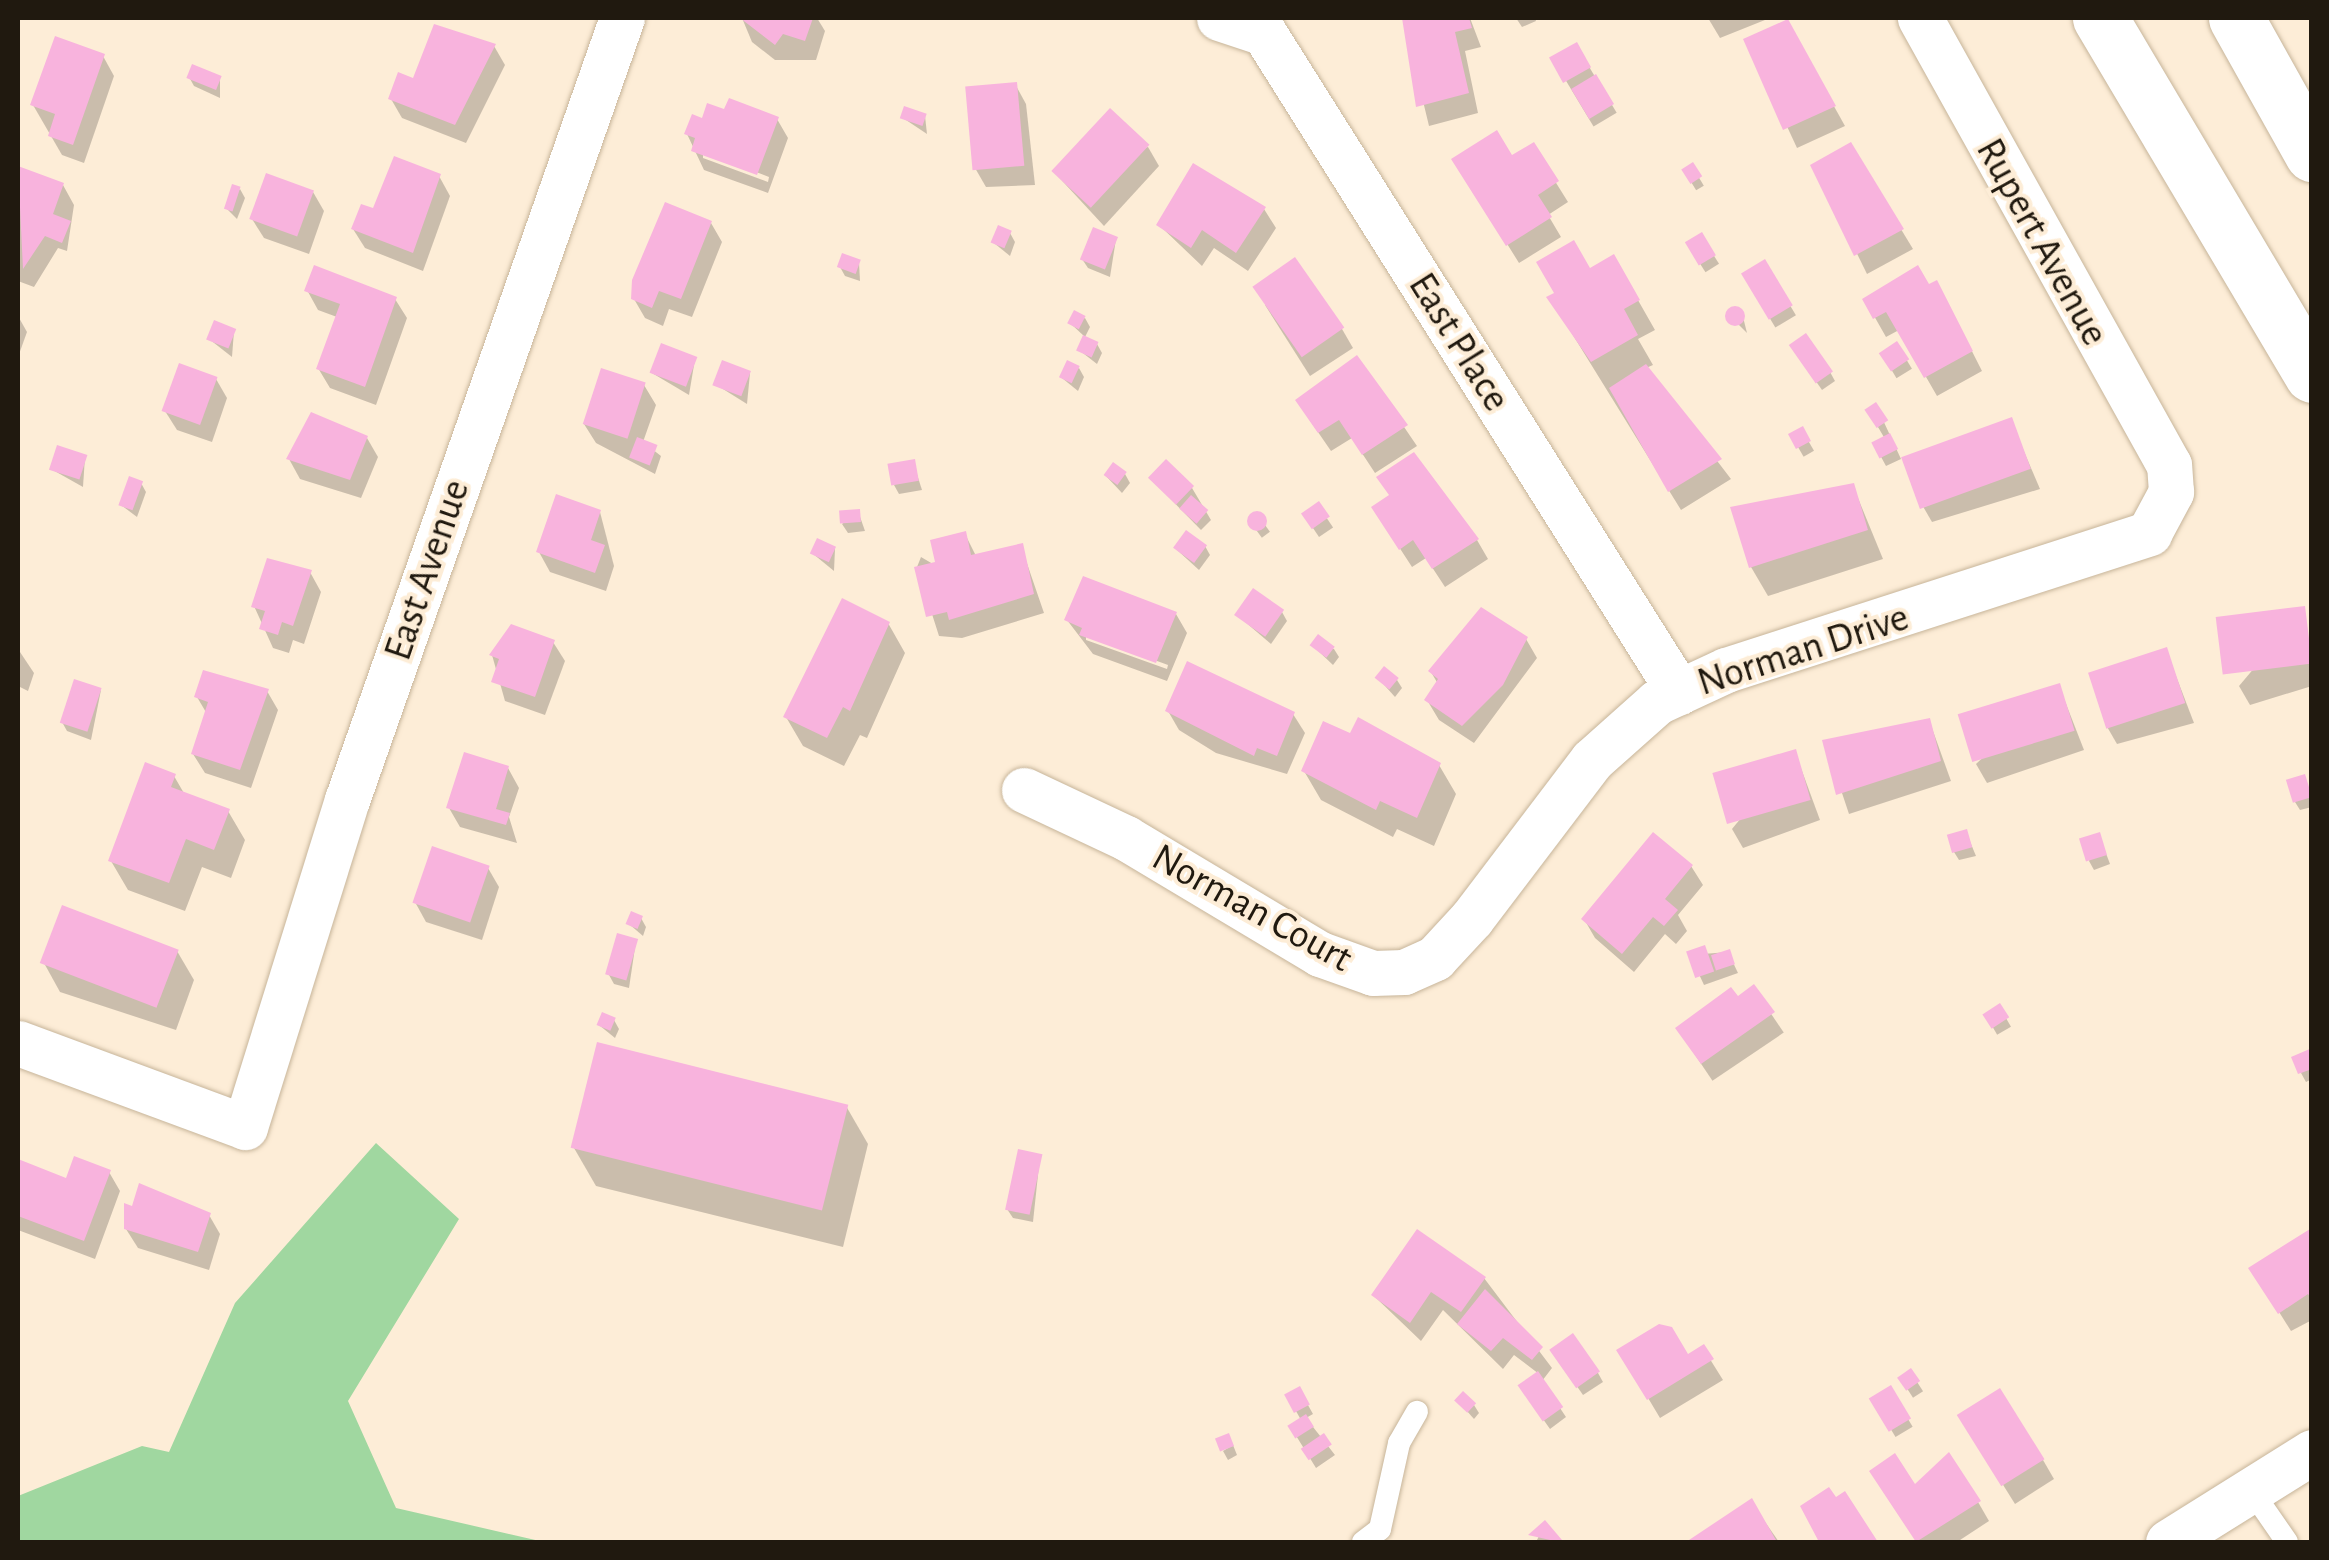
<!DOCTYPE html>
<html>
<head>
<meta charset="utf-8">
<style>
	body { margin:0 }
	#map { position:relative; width:2329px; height:1560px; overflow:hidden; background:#fdedd7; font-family:"Alegreya Sans",sans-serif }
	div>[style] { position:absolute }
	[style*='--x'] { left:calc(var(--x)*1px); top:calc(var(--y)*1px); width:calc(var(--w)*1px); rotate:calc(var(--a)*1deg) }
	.green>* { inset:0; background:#a0d7a0 }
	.shadow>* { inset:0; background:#0003; transform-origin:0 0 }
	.building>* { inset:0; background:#f8b3dd; transform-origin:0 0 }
	.round { border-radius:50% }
	.roads { filter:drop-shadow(0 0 2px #c7b59a) drop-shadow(0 0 2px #c7b59a) }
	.lane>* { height:22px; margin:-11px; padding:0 11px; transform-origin:11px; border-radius:11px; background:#fff }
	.street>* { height:45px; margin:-22.5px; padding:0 22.5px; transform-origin:22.5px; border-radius:22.5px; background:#fff }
	.highway>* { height:55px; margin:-27.5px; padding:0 27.5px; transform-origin:27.5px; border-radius:27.5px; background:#fff }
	span { translate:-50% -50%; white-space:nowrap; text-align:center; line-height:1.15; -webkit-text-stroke:8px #fdedd7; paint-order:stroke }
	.street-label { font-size:40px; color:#20190f }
	.frame { position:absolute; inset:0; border:20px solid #20190f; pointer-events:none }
</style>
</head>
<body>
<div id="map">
	<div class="green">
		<div style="clip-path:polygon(376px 1143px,459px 1219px,348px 1401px,396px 1508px,544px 1542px,18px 1542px,18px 1496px,142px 1446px,169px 1452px,235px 1303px)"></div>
	</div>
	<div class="shadow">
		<div style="clip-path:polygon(742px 18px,817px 18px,825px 31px,816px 60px,775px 60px,752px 42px)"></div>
		<div style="clip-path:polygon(1403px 18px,1470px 18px,1481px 47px,1465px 51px,1478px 113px,1429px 126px)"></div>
		<div style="clip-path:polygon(1516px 18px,1535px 18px,1536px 21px,1522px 27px)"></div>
		<div style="clip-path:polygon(1708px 18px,1770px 18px,1720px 38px)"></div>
		<div style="clip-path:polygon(1787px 22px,1845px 126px,1797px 148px,1747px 40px)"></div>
		<div style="left:1576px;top:45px;width:79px;height:27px;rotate:59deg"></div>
		<div style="clip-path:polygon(494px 46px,505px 65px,466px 143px,402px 118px,391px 99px)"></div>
		<div style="clip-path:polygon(103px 56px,114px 76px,84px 163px,62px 155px,33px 105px)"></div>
		<div style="clip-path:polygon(189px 77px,220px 78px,220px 98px,194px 86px)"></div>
		<div style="clip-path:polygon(1015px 84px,1026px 104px,1035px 185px,986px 187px,975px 168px)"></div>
		<div style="clip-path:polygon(925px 116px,927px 134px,903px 118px)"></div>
		<div style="clip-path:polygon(evenodd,777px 119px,788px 138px,768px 193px,704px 170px,687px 134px,703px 121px,777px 119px,703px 152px,769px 177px,768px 182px,703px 158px,703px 152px)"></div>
		<div style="clip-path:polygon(1850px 145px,1913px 249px,1867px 274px,1814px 166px)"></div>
		<div style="clip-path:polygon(1533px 146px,1568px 202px,1548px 215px,1561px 237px,1519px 263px,1466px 178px)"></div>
		<div style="clip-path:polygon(1148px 147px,1159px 166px,1104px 226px,1054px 172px)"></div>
		<div style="left:1692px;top:166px;width:23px;height:9px;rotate:59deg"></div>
		<div style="clip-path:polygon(18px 169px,63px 185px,74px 205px,67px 251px,58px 248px,34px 287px,18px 281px)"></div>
		<div style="clip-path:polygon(439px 176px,450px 196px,423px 271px,365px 248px,353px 229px)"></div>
		<div style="clip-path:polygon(240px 189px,245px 198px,237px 219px,225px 207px)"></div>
		<div style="clip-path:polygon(313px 192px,324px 211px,309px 254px,264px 238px,252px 219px)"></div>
		<div style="clip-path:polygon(1264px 209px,1276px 228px,1248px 271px,1214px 248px,1202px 266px,1159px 225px)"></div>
		<div style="clip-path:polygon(711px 223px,722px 242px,692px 317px,669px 309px,663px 326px,645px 318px,634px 299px)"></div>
		<div style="clip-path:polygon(1010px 233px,1015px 242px,1010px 256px,994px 243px)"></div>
		<div style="left:1701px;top:235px;width:34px;height:16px;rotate:58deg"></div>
		<div style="clip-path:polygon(1116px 239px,1110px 277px,1088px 268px,1082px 259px)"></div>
		<div style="clip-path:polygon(1614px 258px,1655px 330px,1638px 339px,1653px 365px,1646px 368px,1731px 479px,1681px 510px,1550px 298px)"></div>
		<div style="clip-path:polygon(859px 262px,860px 281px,845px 276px,840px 267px)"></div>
		<div style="left:1764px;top:262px;width:62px;height:24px;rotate:59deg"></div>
		<div style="clip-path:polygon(307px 290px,395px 299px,407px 318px,376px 405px,330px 388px,318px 368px,337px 317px,318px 310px)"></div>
		<div style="clip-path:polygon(1865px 300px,1947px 302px,1982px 371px,1937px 396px,1899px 330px,1886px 337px)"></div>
		<div style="clip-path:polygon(1265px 305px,1342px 329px,1353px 348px,1310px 376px)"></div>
		<div style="clip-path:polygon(1738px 309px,1743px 317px,1747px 333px,1728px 314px)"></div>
		<div style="clip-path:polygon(18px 316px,27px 332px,18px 357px)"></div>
		<div style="clip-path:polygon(1085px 318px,1090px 327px,1085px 337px,1070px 323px)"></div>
		<div style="clip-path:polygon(234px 331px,232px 357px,209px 339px)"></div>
		<div style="clip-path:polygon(1097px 344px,1102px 353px,1097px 364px,1079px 350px)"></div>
		<div style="left:1897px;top:344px;width:29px;height:18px;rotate:59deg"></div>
		<div style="clip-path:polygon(1797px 354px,1830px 372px,1835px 381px,1822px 390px)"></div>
		<div style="clip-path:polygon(1357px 358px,1417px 446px,1375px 473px,1352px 438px,1331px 451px,1309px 419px)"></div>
		<div style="clip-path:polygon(695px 359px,689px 395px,652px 373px)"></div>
		<div style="clip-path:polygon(1079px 368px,1084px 377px,1078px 391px,1062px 378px)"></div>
		<div style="clip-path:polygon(750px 373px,747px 404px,715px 384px)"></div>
		<div style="clip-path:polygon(216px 379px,227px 398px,212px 442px,177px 430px,165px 411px)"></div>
		<div style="clip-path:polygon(644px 385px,656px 405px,643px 442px,661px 456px,655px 474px,596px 443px,584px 424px)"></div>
		<div style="clip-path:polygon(1876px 405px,1901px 459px,1886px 466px,1874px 444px,1885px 439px,1868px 410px)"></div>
		<div style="clip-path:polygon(2011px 421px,2040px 489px,1932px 522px,1921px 503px)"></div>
		<div style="left:1802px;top:430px;width:24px;height:12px;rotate:60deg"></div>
		<div style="clip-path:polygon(367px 438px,378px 457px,361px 498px,300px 479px,289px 459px)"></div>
		<div style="clip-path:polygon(85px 457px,83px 487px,51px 469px)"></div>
		<div style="clip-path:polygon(913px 462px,922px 490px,899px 494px,894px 485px)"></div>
		<div style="clip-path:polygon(1125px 474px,1130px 483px,1122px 493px,1106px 476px)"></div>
		<div style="clip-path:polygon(1150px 478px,1192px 488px,1211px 520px,1201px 530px)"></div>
		<div style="clip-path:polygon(141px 483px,146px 492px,137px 517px,121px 505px)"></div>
		<div style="clip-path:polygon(1853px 486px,1883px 559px,1768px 596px,1751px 567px)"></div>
		<div style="left:1318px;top:505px;width:27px;height:17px;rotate:56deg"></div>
		<div style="clip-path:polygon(858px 511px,865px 531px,848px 533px,842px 524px)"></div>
		<div style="clip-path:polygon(600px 512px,614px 566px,606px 591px,550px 572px,539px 552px)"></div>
		<div style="left:1257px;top:514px;width:22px;height:10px;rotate:54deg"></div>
		<div style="clip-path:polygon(1386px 527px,1477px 540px,1488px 559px,1445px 587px,1426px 558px,1412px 567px)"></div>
		<div style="clip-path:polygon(965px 534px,976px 556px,1021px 546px,1044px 613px,962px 638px,939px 636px,917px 567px,921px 557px,938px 567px)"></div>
		<div style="clip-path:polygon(1205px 546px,1210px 555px,1199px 570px,1176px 549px)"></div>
		<div style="clip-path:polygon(835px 549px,834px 571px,812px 553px)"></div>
		<div style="clip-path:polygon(310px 572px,321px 592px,304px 644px,293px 640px,289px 653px,273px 648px,254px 606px)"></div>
		<div style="clip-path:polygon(2304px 609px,2312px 686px,2250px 705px,2239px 686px)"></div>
		<div style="clip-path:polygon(1282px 612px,1287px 621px,1271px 644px,1237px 615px)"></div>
		<div style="clip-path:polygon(evenodd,1176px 614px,1187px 633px,1167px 681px,1093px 654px,1067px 620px,1176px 614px,1086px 635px,1168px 665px,1167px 669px,1086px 640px,1086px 635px)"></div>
		<div style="clip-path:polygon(888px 623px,905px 653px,867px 738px,860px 735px,844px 766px,803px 746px,786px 717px)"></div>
		<div style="clip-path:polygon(1526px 639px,1537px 658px,1474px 743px,1439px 720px,1427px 700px,1438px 684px,1431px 672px)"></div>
		<div style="clip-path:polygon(553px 642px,565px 661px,545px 715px,505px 701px,492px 655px)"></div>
		<div style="clip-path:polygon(1313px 646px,1334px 649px,1339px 657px,1333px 665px)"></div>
		<div style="clip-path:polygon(18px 649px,34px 673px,28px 691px,18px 686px)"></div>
		<div style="clip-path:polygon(2166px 650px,2194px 723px,2117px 744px,2106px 725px)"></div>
		<div style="clip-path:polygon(1378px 678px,1397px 680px,1402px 688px,1395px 697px)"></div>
		<div style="clip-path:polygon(2059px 686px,2084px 750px,1987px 783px,1976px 764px)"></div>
		<div style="clip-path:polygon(101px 690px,91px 740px,67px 731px,62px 722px)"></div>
		<div style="clip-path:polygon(267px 691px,278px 710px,251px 788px,205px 773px,193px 754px,207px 714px,197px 697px)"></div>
		<div style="clip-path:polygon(1168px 711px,1293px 714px,1305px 733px,1287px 774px,1216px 753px,1179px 730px)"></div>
		<div style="clip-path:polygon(1929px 720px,1951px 781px,1849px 814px,1825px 742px)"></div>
		<div style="clip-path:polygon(1795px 752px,1820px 820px,1743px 848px,1732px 829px)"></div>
		<div style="clip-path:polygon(1439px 765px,1456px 794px,1434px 846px,1397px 829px,1393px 837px,1321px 800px,1304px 771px)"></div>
		<div style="clip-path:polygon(508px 768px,519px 788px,509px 817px,517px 843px,460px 827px,449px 808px)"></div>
		<div style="clip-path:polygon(174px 776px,185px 795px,228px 811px,245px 840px,231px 878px,202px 867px,185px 911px,128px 890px,111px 861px)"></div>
		<div style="clip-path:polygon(2304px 777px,2312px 807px,2300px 810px,2295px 802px)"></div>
		<div style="clip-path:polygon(1966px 832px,1976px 856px,1959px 860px,1954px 852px)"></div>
		<div style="clip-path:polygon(2099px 835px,2110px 864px,2094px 870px,2089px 861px)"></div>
		<div style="clip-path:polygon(1691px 866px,1703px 885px,1678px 915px,1687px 931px,1676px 944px,1665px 934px,1634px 972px,1595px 938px,1584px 919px)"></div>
		<div style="clip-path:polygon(488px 868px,499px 887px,482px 940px,426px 922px,415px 902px)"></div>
		<div style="clip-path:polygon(641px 918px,646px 927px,643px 936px,629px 924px)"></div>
		<div style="clip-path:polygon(636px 941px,629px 988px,614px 984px,609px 975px)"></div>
		<div style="clip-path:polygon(177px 951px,194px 980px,176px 1030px,60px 992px,44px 963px)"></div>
		<div style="clip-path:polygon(1728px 952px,1738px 973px,1704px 985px,1690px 955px)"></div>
		<div style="left:1753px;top:987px;width:55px;height:86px;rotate:56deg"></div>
		<div style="left:1999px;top:1006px;width:24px;height:16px;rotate:60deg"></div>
		<div style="clip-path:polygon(614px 1020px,619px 1029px,615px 1038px,599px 1025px)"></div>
		<div style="clip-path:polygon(2312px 1051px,2312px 1079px,2306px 1082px,2301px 1073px)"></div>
		<div style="clip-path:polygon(846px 1106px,868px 1144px,843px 1247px,596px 1186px,574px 1148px)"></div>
		<div style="clip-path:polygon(1040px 1156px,1033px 1222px,1013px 1218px,1007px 1209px)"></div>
		<div style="clip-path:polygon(18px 1162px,68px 1181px,109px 1172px,120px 1191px,95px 1259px,18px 1230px)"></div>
		<div style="clip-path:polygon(209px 1215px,220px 1234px,209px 1270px,138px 1248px,126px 1229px)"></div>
		<div style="clip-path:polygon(2312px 1237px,2312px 1320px,2291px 1331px,2252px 1269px)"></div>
		<div style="clip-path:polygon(1484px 1278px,1552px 1368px,1542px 1381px,1566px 1417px,1550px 1429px,1526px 1395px,1539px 1374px,1514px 1355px,1503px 1369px,1443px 1310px,1421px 1341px,1374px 1296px)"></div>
		<div style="clip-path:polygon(1703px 1348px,1723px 1380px,1660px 1418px,1620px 1351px,1687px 1358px)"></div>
		<div style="clip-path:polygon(1558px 1359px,1598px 1373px,1603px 1382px,1583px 1395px)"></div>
		<div style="left:1910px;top:1371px;width:24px;height:12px;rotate:57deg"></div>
		<div style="clip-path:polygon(1299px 1389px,1313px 1414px,1306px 1418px,1335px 1455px,1316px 1468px,1290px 1426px,1301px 1420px,1287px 1395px)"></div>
		<div style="left:1890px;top:1389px;width:44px;height:20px;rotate:59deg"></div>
		<div style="clip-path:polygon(1458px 1401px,1474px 1405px,1479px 1413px,1474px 1419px)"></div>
		<div style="clip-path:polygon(1972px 1435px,2043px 1460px,2054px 1479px,2015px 1504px)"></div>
		<div style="clip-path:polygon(1233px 1445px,1237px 1455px,1228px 1460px,1223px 1451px)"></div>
		<div style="clip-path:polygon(1915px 1488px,1978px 1502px,1989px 1521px,1957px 1542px,1917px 1542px,1883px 1491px)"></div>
		<div style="clip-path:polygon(1751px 1502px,1779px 1542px,1694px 1542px,1693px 1541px)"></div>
		<div style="clip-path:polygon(1545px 1524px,1561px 1542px,1536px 1542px)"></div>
	</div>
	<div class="building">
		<div style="clip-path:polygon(740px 18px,813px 18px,805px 41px,783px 34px,775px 45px)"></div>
		<div style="clip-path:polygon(1402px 18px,1469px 18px,1472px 28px,1455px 32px,1469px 93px,1416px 107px)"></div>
		<div style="clip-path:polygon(1788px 19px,1836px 106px,1783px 130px,1743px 39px)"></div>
		<div style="clip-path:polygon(434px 24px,496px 44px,455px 125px,388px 99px,398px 72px,413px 78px)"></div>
		<div style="clip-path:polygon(55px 36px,105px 54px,73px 145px,48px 136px,55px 114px,30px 105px)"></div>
		<div style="left:1577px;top:42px;width:29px;height:32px;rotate:61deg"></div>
		<div style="left:192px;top:64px;width:32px;height:15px;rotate:22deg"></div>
		<div style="left:1596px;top:74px;width:35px;height:29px;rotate:59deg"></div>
		<div style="left:1017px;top:82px;width:84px;height:52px;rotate:85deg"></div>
		<div style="clip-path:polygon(729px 98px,779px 117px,757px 175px,691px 151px,695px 138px,684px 134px,692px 114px,702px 118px,707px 103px,724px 109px)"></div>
		<div style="left:904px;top:106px;width:24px;height:13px;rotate:19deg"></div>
		<div style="left:1110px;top:108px;width:54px;height:86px;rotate:43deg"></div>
		<div style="clip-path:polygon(1497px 130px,1512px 155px,1534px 142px,1559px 181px,1538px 195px,1552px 217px,1506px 246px,1451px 159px)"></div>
		<div style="clip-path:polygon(1851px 142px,1904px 229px,1854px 256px,1810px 165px)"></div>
		<div style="clip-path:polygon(394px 156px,441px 174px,413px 253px,351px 229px,361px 204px,373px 208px)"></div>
		<div style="left:1693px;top:162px;width:17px;height:14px;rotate:57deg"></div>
		<div style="clip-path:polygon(1193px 163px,1266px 207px,1236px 253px,1202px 230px,1191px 248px,1156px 225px)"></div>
		<div style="clip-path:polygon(18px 166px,64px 183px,53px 214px,71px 221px,62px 243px,45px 236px,23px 269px)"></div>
		<div style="left:266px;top:173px;width:51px;height:49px;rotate:20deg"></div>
		<div style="left:232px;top:184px;width:9px;height:26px;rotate:18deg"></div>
		<div style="clip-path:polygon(665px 202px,712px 221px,681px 299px,659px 291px,652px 308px,631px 299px,632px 280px)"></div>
		<div style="left:998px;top:225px;width:15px;height:19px;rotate:23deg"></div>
		<div style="left:1093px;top:227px;width:27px;height:35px;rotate:22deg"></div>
		<div style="left:1702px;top:232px;width:27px;height:20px;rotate:59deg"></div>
		<div style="clip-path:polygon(1574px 240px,1590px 268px,1614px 254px,1640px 300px,1624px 309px,1638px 335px,1591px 362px,1546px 297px,1554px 293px,1536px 262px)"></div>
		<div style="left:842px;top:253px;width:20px;height:15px;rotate:20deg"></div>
		<div style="left:1295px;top:257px;width:86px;height:52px;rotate:55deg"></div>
		<div style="left:1765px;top:259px;width:54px;height:28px;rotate:59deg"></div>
		<div style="clip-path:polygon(314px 265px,397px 297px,365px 387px,316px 369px,340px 304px,304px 291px)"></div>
		<div style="clip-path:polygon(1918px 265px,1929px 284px,1937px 280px,1973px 351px,1924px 378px,1886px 312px,1873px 319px,1862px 299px)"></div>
		<div class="round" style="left:1725px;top:306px;width:20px;height:20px"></div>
		<div style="left:1074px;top:310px;width:13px;height:15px;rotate:27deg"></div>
		<div style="left:214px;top:320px;width:24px;height:21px;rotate:22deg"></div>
		<div style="left:1806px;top:333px;width:47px;height:21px;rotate:55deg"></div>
		<div style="left:1083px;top:335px;width:17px;height:17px;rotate:24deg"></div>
		<div style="left:1897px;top:341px;width:22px;height:22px;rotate:56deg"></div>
		<div style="left:661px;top:343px;width:39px;height:32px;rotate:21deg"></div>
		<div style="clip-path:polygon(1357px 355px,1408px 425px,1362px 455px,1339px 420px,1318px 433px,1295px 400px)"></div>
		<div style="left:722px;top:360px;width:31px;height:27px;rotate:21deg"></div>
		<div style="left:1067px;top:360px;width:14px;height:19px;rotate:25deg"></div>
		<div style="left:179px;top:363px;width:41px;height:51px;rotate:20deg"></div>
		<div style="clip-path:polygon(1646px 364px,1722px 459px,1668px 492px,1609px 388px)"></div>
		<div style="left:601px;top:368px;width:47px;height:59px;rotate:18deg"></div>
		<div style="left:1876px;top:402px;width:22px;height:14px;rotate:56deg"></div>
		<div style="clip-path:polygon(311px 412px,368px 436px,350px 480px,286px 459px)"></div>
		<div style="left:2012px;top:417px;width:55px;height:118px;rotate:70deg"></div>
		<div style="left:1803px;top:426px;width:17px;height:17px;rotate:62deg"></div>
		<div style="left:1890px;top:433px;width:18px;height:21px;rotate:63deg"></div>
		<div style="left:637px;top:437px;width:22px;height:22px;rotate:21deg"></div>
		<div style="left:57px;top:445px;width:32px;height:26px;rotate:18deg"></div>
		<div style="clip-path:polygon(1414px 452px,1479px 539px,1432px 569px,1413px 540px,1399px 550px,1371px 507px,1389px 495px,1376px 477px)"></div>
		<div style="left:915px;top:459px;width:22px;height:28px;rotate:80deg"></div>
		<div style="left:1166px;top:459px;width:39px;height:26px;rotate:44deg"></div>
		<div style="left:1113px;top:462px;width:17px;height:16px;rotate:36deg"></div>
		<div style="left:129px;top:476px;width:15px;height:31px;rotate:20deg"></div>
		<div style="clip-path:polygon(1854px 483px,1868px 530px,1749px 568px,1730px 507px)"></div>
		<div style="clip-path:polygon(556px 494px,601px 510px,591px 540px,605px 545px,595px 573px,536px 552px)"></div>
		<div style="left:1191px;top:495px;width:23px;height:18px;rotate:41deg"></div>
		<div style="left:1319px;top:501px;width:19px;height:22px;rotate:55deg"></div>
		<div style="left:860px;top:509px;width:13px;height:21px;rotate:86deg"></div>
		<div class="round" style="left:1247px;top:511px;width:20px;height:20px"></div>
		<div style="left:1186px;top:530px;width:26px;height:22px;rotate:36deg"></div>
		<div style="clip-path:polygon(966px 531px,971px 555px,1023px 543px,1034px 594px,949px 620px,947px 612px,926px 617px,914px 567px,935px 562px,930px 540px)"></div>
		<div style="left:817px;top:538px;width:21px;height:17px;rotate:25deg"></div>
		<div style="clip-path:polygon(267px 558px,312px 570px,293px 626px,282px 622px,278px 635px,259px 629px,265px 611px,251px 607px)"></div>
		<div style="clip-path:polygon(1083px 576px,1177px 612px,1156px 663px,1079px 635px,1082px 628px,1064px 620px)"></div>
		<div style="left:1253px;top:588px;width:38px;height:33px;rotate:35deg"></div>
		<div style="clip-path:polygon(842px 598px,890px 622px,850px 711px,843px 707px,827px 738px,783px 717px)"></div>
		<div style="left:2305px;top:606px;width:58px;height:90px;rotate:83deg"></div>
		<div style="clip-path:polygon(1481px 607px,1528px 637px,1503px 685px,1462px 726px,1424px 700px,1438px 679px,1428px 671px)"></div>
		<div style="clip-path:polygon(511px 624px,555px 640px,535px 697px,491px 682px,499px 659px,489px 655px)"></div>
		<div style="left:1318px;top:634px;width:21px;height:14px;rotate:37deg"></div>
		<div style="left:2167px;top:647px;width:59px;height:83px;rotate:72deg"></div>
		<div style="clip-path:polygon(1187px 661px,1295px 712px,1277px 756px,1257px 748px,1254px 756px,1165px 711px)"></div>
		<div style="left:1384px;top:666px;width:19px;height:15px;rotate:39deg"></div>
		<div style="clip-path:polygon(203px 670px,269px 689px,240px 770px,191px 754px,208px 702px,194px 697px)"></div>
		<div style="left:74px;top:679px;width:29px;height:46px;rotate:18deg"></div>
		<div style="left:2060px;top:683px;width:50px;height:107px;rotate:73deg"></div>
		<div style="clip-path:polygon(1358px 717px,1441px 763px,1417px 818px,1380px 801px,1376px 810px,1301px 771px,1323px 721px,1350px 733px)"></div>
		<div style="clip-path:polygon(1930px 718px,1941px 761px,1836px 795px,1822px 740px)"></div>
		<div style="left:1796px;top:749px;width:53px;height:87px;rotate:74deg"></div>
		<div style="clip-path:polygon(464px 752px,509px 766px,496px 809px,510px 813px,506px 825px,446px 808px)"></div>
		<div style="clip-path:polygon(145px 762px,176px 774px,171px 787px,230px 809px,214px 850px,186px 839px,169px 883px,108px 861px)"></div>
		<div style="left:2305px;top:774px;width:24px;height:20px;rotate:73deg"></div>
		<div style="left:1967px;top:829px;width:19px;height:21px;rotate:74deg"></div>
		<div style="clip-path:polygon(1653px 832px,1693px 865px,1665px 899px,1678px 910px,1664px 926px,1653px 917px,1622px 954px,1581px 919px)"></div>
		<div style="left:2100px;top:832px;width:24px;height:22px;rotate:73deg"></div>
		<div style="left:432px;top:846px;width:61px;height:60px;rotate:19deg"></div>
		<div style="left:62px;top:905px;width:125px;height:62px;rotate:21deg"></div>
		<div style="left:631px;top:911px;width:13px;height:14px;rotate:23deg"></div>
		<div style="left:617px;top:933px;width:22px;height:43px;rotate:16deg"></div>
		<div style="left:1705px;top:945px;width:28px;height:20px;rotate:71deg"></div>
		<div style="left:1730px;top:949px;width:16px;height:20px;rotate:72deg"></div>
		<div style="clip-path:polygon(1754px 984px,1775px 1012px,1701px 1064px,1675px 1028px,1731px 987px,1738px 996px)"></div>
		<div style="left:2000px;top:1003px;width:17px;height:21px;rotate:57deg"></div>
		<div style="left:602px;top:1012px;width:15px;height:14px;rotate:23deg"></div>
		<div style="left:597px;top:1042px;width:259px;height:109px;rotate:14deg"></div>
		<div style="clip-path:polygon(2312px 1048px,2312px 1069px,2298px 1074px,2291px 1057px)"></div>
		<div style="left:1018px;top:1149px;width:25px;height:62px;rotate:12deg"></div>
		<div style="clip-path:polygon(74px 1156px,111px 1170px,84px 1241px,18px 1216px,18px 1159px,66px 1178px)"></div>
		<div style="clip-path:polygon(139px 1183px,211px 1213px,198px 1252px,124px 1229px,124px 1203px,132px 1206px)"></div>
		<div style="clip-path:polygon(1417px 1229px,1486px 1277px,1461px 1312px,1431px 1292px,1410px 1323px,1371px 1295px)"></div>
		<div style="clip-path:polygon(2310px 1229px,2312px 1300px,2308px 1294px,2278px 1314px,2248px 1268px)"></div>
		<div style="clip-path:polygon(1485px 1289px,1543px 1347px,1532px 1360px,1503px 1338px,1491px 1351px,1457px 1324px)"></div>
		<div style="clip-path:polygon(1659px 1324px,1672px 1327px,1688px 1354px,1704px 1344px,1714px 1359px,1647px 1400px,1616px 1350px)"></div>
		<div style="left:1573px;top:1333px;width:47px;height:29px;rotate:55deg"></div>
		<div style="left:1911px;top:1368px;width:16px;height:17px;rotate:55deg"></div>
		<div style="left:1538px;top:1371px;width:44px;height:25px;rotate:55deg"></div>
		<div style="left:1891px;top:1385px;width:39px;height:26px;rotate:59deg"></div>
		<div style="left:1300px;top:1386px;width:21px;height:18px;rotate:62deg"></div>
		<div style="left:2000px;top:1388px;width:84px;height:51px;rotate:58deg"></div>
		<div style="left:1463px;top:1391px;width:18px;height:13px;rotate:43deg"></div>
		<div style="left:1306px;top:1414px;width:15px;height:22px;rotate:58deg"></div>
		<div style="left:1229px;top:1433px;width:14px;height:15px;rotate:69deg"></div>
		<div style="left:1324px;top:1433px;width:14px;height:28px;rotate:56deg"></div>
		<div style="clip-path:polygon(1949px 1452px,1981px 1501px,1916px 1542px,1869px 1471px,1895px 1453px,1915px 1484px)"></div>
		<div style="clip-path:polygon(1829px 1487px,1836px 1497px,1845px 1491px,1878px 1542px,1819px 1542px,1800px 1506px)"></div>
		<div style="clip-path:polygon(1752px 1498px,1777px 1542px,1686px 1542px)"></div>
		<div style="clip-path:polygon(1545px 1520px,1562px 1540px,1559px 1542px,1528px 1535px)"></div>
	</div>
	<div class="roads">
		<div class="lane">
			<div style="--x:2251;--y:1490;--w:63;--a:55.3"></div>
			<div style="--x:1363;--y:1542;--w:21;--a:-37"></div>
			<div style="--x:1380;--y:1529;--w:88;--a:-77.5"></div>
			<div style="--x:1399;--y:1443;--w:36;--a:-60"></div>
		</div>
		<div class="street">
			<div style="--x:1219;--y:18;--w:47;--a:18.4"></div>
			<div style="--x:1264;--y:33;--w:779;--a:57.8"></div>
			<div style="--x:1024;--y:790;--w:113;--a:25.2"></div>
			<div style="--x:1126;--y:838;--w:226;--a:30.9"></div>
			<div style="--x:1320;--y:954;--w:56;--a:19.7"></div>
			<div style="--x:1373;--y:973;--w:31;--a:-2"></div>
			<div style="--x:1404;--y:972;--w:34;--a:-24"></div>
			<div style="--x:1435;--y:958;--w:54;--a:-47.2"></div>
			<div style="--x:1472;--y:918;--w:198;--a:-52.8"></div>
			<div style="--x:1592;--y:760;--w:87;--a:-41.7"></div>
			<div style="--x:1657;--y:702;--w:76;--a:-24.9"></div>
			<div style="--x:1726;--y:670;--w:445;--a:-17.9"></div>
			<div style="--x:2149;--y:533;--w:47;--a:-61.8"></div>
			<div style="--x:2171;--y:492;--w:27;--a:-94"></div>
			<div style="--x:2169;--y:465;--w:512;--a:-119.12"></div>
			<div style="--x:18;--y:1043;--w:242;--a:20.3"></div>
			<div style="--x:245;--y:1127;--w:343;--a:-72.7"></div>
			<div style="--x:347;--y:800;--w:829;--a:-70.63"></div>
			<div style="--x:2168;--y:1542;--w:170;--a:-32"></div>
		</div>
		<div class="highway">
			<div style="--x:2100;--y:18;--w:415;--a:59.3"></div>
			<div style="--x:2236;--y:18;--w:156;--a:60.8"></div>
		</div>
	</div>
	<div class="street-label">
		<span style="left:2042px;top:242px;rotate:61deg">Rupert Avenue</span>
		<span style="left:1459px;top:342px;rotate:58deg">East Place</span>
		<span style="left:427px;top:570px;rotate:-71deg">East Avenue</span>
		<span style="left:1803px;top:650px;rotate:-18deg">Norman Drive</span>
		<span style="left:1252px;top:908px;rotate:29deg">Norman Court</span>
	</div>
	<div class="frame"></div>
</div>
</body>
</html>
